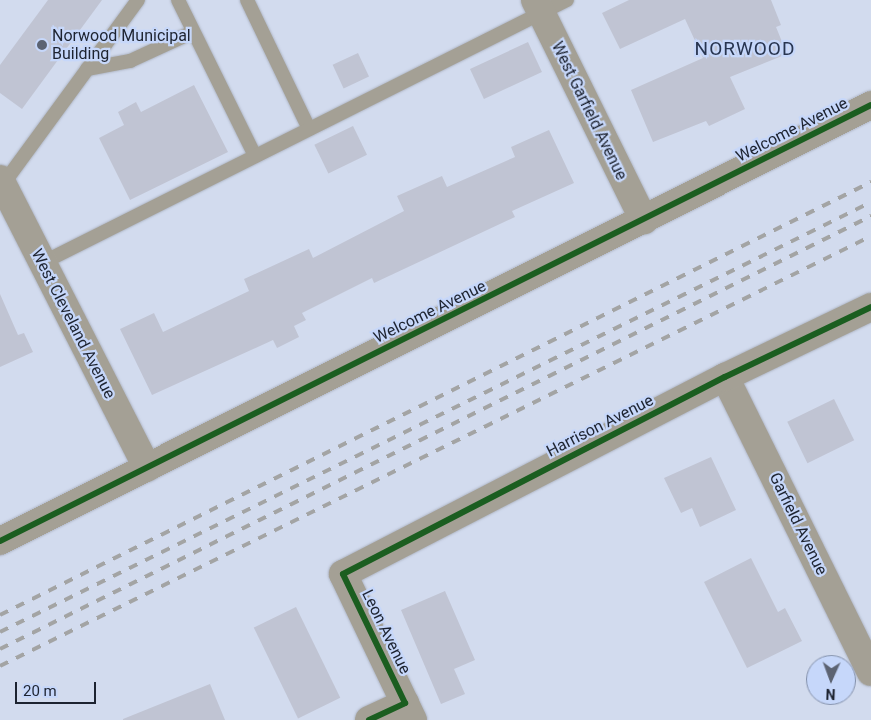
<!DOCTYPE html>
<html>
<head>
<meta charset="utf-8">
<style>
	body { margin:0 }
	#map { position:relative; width:871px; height:720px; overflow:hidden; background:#d2dbee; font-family:Roboto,sans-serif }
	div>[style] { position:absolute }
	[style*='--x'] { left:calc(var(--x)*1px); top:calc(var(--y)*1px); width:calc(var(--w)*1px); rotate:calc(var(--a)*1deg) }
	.building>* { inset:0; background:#c0c4d3; transform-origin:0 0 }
	.roads { filter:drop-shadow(0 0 1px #b0b7c6) drop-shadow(0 0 1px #b0b7c6) }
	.service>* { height:14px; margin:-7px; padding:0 7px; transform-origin:7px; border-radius:7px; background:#a4a095 }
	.minor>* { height:28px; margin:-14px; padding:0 14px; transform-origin:14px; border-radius:14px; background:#a4a095 }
	.rail>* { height:4px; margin-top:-2px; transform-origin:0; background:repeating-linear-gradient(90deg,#a3a4a4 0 9px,transparent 0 18px) }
	.cycleway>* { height:6px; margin:-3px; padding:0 3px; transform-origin:3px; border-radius:3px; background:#1b5e20 }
	.dots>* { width:14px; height:14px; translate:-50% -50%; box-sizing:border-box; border:2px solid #c6d7fa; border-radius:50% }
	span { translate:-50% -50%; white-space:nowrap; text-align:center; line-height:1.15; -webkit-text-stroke:4.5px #c6d7fa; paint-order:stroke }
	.poi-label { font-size:16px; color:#1d2330 }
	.left { translate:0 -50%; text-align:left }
	.street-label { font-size:16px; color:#1d2330 }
	.quarter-label { font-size:19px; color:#283550; letter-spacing:1px }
	.north { position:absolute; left:806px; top:655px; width:50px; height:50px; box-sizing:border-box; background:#c6d7fa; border:1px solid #828fa9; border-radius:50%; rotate:182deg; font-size:14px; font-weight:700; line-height:20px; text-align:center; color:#1d2330 }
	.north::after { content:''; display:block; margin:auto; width:18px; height:22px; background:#5c6372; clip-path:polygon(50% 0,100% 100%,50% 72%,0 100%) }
	.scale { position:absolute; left:15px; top:682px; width:81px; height:22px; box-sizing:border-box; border:2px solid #1d2330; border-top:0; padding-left:6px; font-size:15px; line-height:18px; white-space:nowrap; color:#1d2330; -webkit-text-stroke:4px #c6d7fa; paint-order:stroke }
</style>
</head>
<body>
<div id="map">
	<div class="building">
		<div style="clip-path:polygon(48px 0,102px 0,22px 109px,0 93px,0 65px)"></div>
		<div style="clip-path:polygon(629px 0,771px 0,781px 25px,776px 27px,787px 54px,730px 77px,745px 109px,709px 126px,706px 121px,653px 142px,631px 90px,703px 58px,685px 19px,620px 49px,602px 13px)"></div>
		<div style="left:528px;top:42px;width:33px;height:64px;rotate:65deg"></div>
		<div style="left:358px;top:53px;width:26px;height:28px;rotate:65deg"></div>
		<div style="clip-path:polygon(194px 85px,228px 152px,130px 200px,99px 138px,124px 125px,118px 112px,136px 102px,141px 112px)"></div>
		<div style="left:353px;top:126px;width:32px;height:43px;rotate:64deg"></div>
		<div style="clip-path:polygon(549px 130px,574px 183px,512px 211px,515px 217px,374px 283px,372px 278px,302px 313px,306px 320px,294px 326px,299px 337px,277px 348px,273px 340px,152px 395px,120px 329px,154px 313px,163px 332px,249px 291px,244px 279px,309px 249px,313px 258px,404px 211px,397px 196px,442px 176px,447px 187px,515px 157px,511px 147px)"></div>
		<div style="clip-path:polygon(0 294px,18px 335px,24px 333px,33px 352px,0 367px)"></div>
		<div style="left:834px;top:399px;width:46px;height:52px;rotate:64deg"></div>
		<div style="clip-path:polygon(711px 457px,736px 510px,700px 527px,692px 508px,681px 513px,664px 478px)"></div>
		<div style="clip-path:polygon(751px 558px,778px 612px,785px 608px,802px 641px,747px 668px,704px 582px)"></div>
		<div style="clip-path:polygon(445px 591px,475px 660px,454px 669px,465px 694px,441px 704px,401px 610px)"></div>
		<div style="left:296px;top:607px;width:101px;height:47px;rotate:64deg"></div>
		<div style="clip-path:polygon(210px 684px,225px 720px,123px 720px,123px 719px)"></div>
	</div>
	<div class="roads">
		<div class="service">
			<div style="--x:178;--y:0;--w:174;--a:63.7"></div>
			<div style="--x:247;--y:0;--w:143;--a:64.3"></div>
			<div style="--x:87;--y:69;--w:44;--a:-10.5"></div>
			<div style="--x:130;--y:61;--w:69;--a:-24.7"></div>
			<div style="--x:1;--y:187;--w:232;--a:-53.8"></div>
			<div style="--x:42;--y:263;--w:587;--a:-26.61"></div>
		</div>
		<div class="minor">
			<div style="--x:535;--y:0;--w:246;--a:63.7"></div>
			<div style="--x:0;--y:179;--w:324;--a:63"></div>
			<div style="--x:725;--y:377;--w:329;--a:63.7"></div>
			<div style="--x:0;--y:541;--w:974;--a:-26.59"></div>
			<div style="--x:369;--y:720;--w:40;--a:-25"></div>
			<div style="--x:413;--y:720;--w:162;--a:-115.6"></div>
			<div style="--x:343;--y:574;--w:430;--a:-27.3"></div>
			<div style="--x:725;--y:377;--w:162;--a:-25.6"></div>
		</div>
	</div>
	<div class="rail">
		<div style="--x:0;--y:615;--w:973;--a:-26.43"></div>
		<div style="--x:0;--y:632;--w:971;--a:-26.27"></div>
		<div style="--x:0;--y:649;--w:973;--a:-26.43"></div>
		<div style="--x:0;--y:666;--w:971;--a:-26.27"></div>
	</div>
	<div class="cycleway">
		<div style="--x:0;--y:541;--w:974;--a:-26.59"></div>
		<div style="--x:369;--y:720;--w:40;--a:-25"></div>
		<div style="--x:405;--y:703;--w:143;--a:-115.7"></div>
		<div style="--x:343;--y:574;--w:430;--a:-27.3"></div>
		<div style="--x:725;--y:377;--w:162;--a:-25.6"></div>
	</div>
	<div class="dots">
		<div style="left:42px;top:45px;background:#5c6372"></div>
	</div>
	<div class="poi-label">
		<span class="left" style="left:52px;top:45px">Norwood Municipal<br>Building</span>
	</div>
	<div class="street-label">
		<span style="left:589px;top:111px;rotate:64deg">West Garfield Avenue</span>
		<span style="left:792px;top:130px;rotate:-27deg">Welcome Avenue</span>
		<span style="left:430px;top:312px;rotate:-26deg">Welcome Avenue</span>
		<span style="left:73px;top:324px;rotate:63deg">West Cleveland Avenue</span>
		<span style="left:600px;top:426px;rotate:-27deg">Harrison Avenue</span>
		<span style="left:798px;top:524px;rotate:64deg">Garfield Avenue</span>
		<span style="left:386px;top:632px;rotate:64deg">Leon Avenue</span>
	</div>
	<div class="quarter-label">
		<span style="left:745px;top:49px">NORWOOD</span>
	</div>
	<div class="north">N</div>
	<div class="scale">20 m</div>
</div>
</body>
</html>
